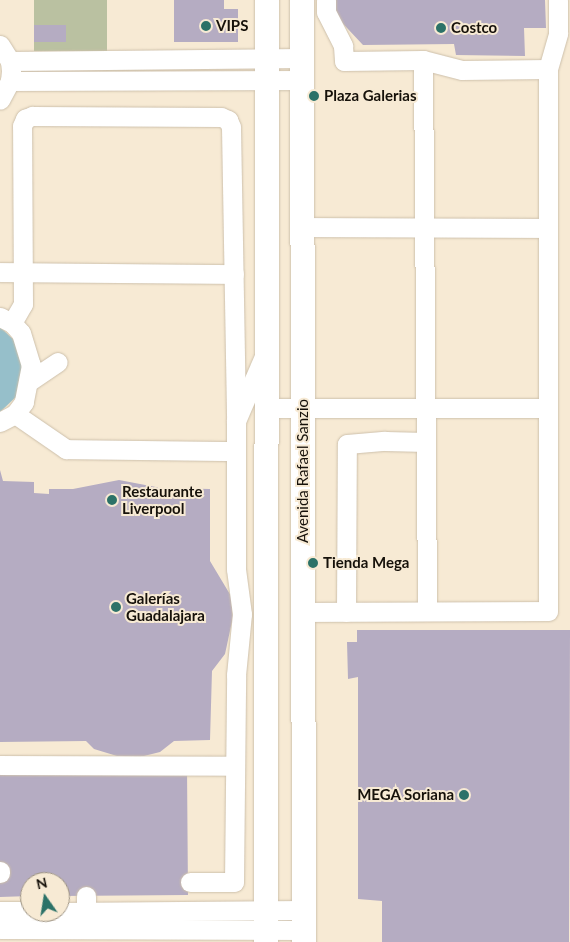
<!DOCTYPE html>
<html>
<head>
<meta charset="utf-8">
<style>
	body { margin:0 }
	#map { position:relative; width:570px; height:942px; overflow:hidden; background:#f7ead4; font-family:Lato,sans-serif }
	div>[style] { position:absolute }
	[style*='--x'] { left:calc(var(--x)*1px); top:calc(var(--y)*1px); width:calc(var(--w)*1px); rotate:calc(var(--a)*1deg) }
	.green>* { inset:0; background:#bac1a1; transform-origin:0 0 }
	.water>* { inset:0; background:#96bfca }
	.building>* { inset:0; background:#b5acc2; transform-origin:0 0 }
	.roads { filter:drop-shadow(0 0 1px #cdc0ab) drop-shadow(0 0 1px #cdc0ab) }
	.minor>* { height:19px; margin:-9.5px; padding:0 9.5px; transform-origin:9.5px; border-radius:9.5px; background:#fff }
	.major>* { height:24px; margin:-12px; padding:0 12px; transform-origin:12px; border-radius:12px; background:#fff }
	.dots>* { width:14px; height:14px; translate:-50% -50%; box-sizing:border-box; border:2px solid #f7ead4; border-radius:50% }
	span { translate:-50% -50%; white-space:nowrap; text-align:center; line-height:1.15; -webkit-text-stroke:4px #f7ead4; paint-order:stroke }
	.poi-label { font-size:15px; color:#16110a; font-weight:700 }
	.left { translate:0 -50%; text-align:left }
	.right { translate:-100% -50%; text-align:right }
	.street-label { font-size:15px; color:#16110a }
	.north { position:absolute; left:20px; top:872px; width:50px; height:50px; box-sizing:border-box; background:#f7ead4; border:1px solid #9d9383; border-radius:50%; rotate:347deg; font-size:14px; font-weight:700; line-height:20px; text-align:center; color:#16110a }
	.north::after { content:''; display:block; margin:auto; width:18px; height:22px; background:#2c7268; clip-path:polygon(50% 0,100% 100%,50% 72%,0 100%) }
</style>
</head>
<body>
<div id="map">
	<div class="green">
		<div style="left:34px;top:0;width:73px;height:51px"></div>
	</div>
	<div class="water">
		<div style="clip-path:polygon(0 327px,15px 341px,23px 367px,18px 395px,0 412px)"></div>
	</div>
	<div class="building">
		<div style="clip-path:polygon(174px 0,224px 0,224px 9px,238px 9px,238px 42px,174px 42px)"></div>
		<div style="clip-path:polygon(332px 0,545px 0,546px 28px,524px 28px,525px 56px,456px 55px,454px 44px,363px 45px,331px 11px)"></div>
		<div style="left:34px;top:25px;width:32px;height:17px"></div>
		<div style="clip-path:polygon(0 470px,3px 481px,34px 482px,34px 493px,49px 494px,49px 489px,73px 489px,119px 480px,161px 488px,210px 489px,210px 561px,231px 596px,233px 617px,225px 654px,212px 671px,210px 740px,174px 741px,160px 752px,140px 757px,117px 756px,94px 749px,86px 741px,0 742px)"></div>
		<div style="clip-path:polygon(357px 630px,570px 630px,569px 942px,382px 942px,382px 901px,358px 899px,358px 677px,348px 679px,347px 642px,357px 642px)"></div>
		<div style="clip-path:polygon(187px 768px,188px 895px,60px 896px,60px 882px,30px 882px,30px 896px,0 897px,0 770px)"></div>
	</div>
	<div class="roads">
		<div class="minor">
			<div style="--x:326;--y:0;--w:12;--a:90"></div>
			<div style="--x:326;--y:12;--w:38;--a:63"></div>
			<div style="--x:343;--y:46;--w:15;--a:86"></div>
			<div style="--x:344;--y:61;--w:79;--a:-0.7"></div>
			<div style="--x:423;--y:60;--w:40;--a:14.4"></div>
			<div style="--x:462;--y:70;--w:86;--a:-0.7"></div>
			<div style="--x:0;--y:45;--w:19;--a:58"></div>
			<div style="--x:10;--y:61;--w:10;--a:84"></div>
			<div style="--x:11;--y:71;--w:10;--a:96"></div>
			<div style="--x:10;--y:81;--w:21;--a:118"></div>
			<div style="--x:423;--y:60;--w:551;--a:89.58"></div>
			<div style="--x:10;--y:61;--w:292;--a:-0.6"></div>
			<div style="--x:10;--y:81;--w:292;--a:-0.2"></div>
			<div style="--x:302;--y:227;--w:246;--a:0.2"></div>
			<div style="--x:0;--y:272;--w:234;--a:0.5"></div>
			<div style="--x:0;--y:317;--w:13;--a:27"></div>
			<div style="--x:12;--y:323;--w:13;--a:48"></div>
			<div style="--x:21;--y:333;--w:34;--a:73"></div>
			<div style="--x:31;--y:365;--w:38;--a:101"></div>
			<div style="--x:24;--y:402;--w:15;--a:127"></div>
			<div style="--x:15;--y:414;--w:17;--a:152"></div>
			<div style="--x:12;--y:323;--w:22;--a:-60"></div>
			<div style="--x:23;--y:304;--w:178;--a:-90.3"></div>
			<div style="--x:22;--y:126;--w:8;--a:-67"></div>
			<div style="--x:25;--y:119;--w:8;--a:-23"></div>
			<div style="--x:32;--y:116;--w:189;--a:0.3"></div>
			<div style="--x:221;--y:117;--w:8;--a:23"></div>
			<div style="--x:228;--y:120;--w:8;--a:67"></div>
			<div style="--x:231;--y:127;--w:294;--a:89"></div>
			<div style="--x:31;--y:380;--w:32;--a:-34"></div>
			<div style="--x:268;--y:408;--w:280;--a:0"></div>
			<div style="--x:15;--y:414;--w:62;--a:34.5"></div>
			<div style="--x:66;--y:449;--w:169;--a:0.7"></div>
			<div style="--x:303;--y:612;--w:245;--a:-0.2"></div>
			<div style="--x:548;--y:611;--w:542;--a:-90"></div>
			<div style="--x:548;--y:69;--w:37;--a:-74"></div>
			<div style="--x:558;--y:33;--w:33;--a:-90"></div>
			<div style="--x:346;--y:612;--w:168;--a:-89.7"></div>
			<div style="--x:347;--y:444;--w:38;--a:-5"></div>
			<div style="--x:385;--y:441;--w:41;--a:1.4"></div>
			<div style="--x:0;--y:765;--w:235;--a:0.2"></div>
			<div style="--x:0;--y:871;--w:2;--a:90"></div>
			<div style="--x:190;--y:882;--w:44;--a:0"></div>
			<div style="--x:234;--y:882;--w:207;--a:-89.4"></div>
			<div style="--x:236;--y:675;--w:61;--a:-84.4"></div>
			<div style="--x:242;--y:614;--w:45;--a:-97.6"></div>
			<div style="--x:236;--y:569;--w:148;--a:-90"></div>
			<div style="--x:236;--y:421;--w:73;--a:-66.6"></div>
			<div style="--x:86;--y:896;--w:29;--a:90"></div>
			<div style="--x:0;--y:911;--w:30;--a:0"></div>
			<div style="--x:60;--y:912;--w:243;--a:-0.5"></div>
			<div style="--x:0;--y:929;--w:304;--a:0.2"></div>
		</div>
		<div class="major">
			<div style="--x:302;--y:0;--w:942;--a:89.88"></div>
			<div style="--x:266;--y:942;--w:942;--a:-89.94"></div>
		</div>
	</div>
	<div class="dots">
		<div style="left:206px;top:26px;background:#2c7268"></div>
		<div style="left:441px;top:28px;background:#2c7268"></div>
		<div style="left:314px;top:96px;background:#2c7268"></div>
		<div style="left:112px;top:500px;background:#2c7268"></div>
		<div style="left:313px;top:563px;background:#2c7268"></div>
		<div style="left:116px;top:607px;background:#2c7268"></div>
		<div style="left:464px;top:795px;background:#2c7268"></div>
	</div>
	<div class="poi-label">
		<span class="left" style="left:216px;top:26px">VIPS</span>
		<span class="left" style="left:451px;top:28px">Costco</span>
		<span class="left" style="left:324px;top:96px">Plaza Galerias</span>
		<span class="left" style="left:122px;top:500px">Restaurante<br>Liverpool</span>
		<span class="left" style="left:323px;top:563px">Tienda Mega</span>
		<span class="left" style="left:126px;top:607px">Galerías<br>Guadalajara</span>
		<span class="right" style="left:454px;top:795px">MEGA Soriana</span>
	</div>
	<div class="street-label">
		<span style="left:303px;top:471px;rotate:-90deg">Avenida Rafael Sanzio</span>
	</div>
	<div class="north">N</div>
</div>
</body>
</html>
